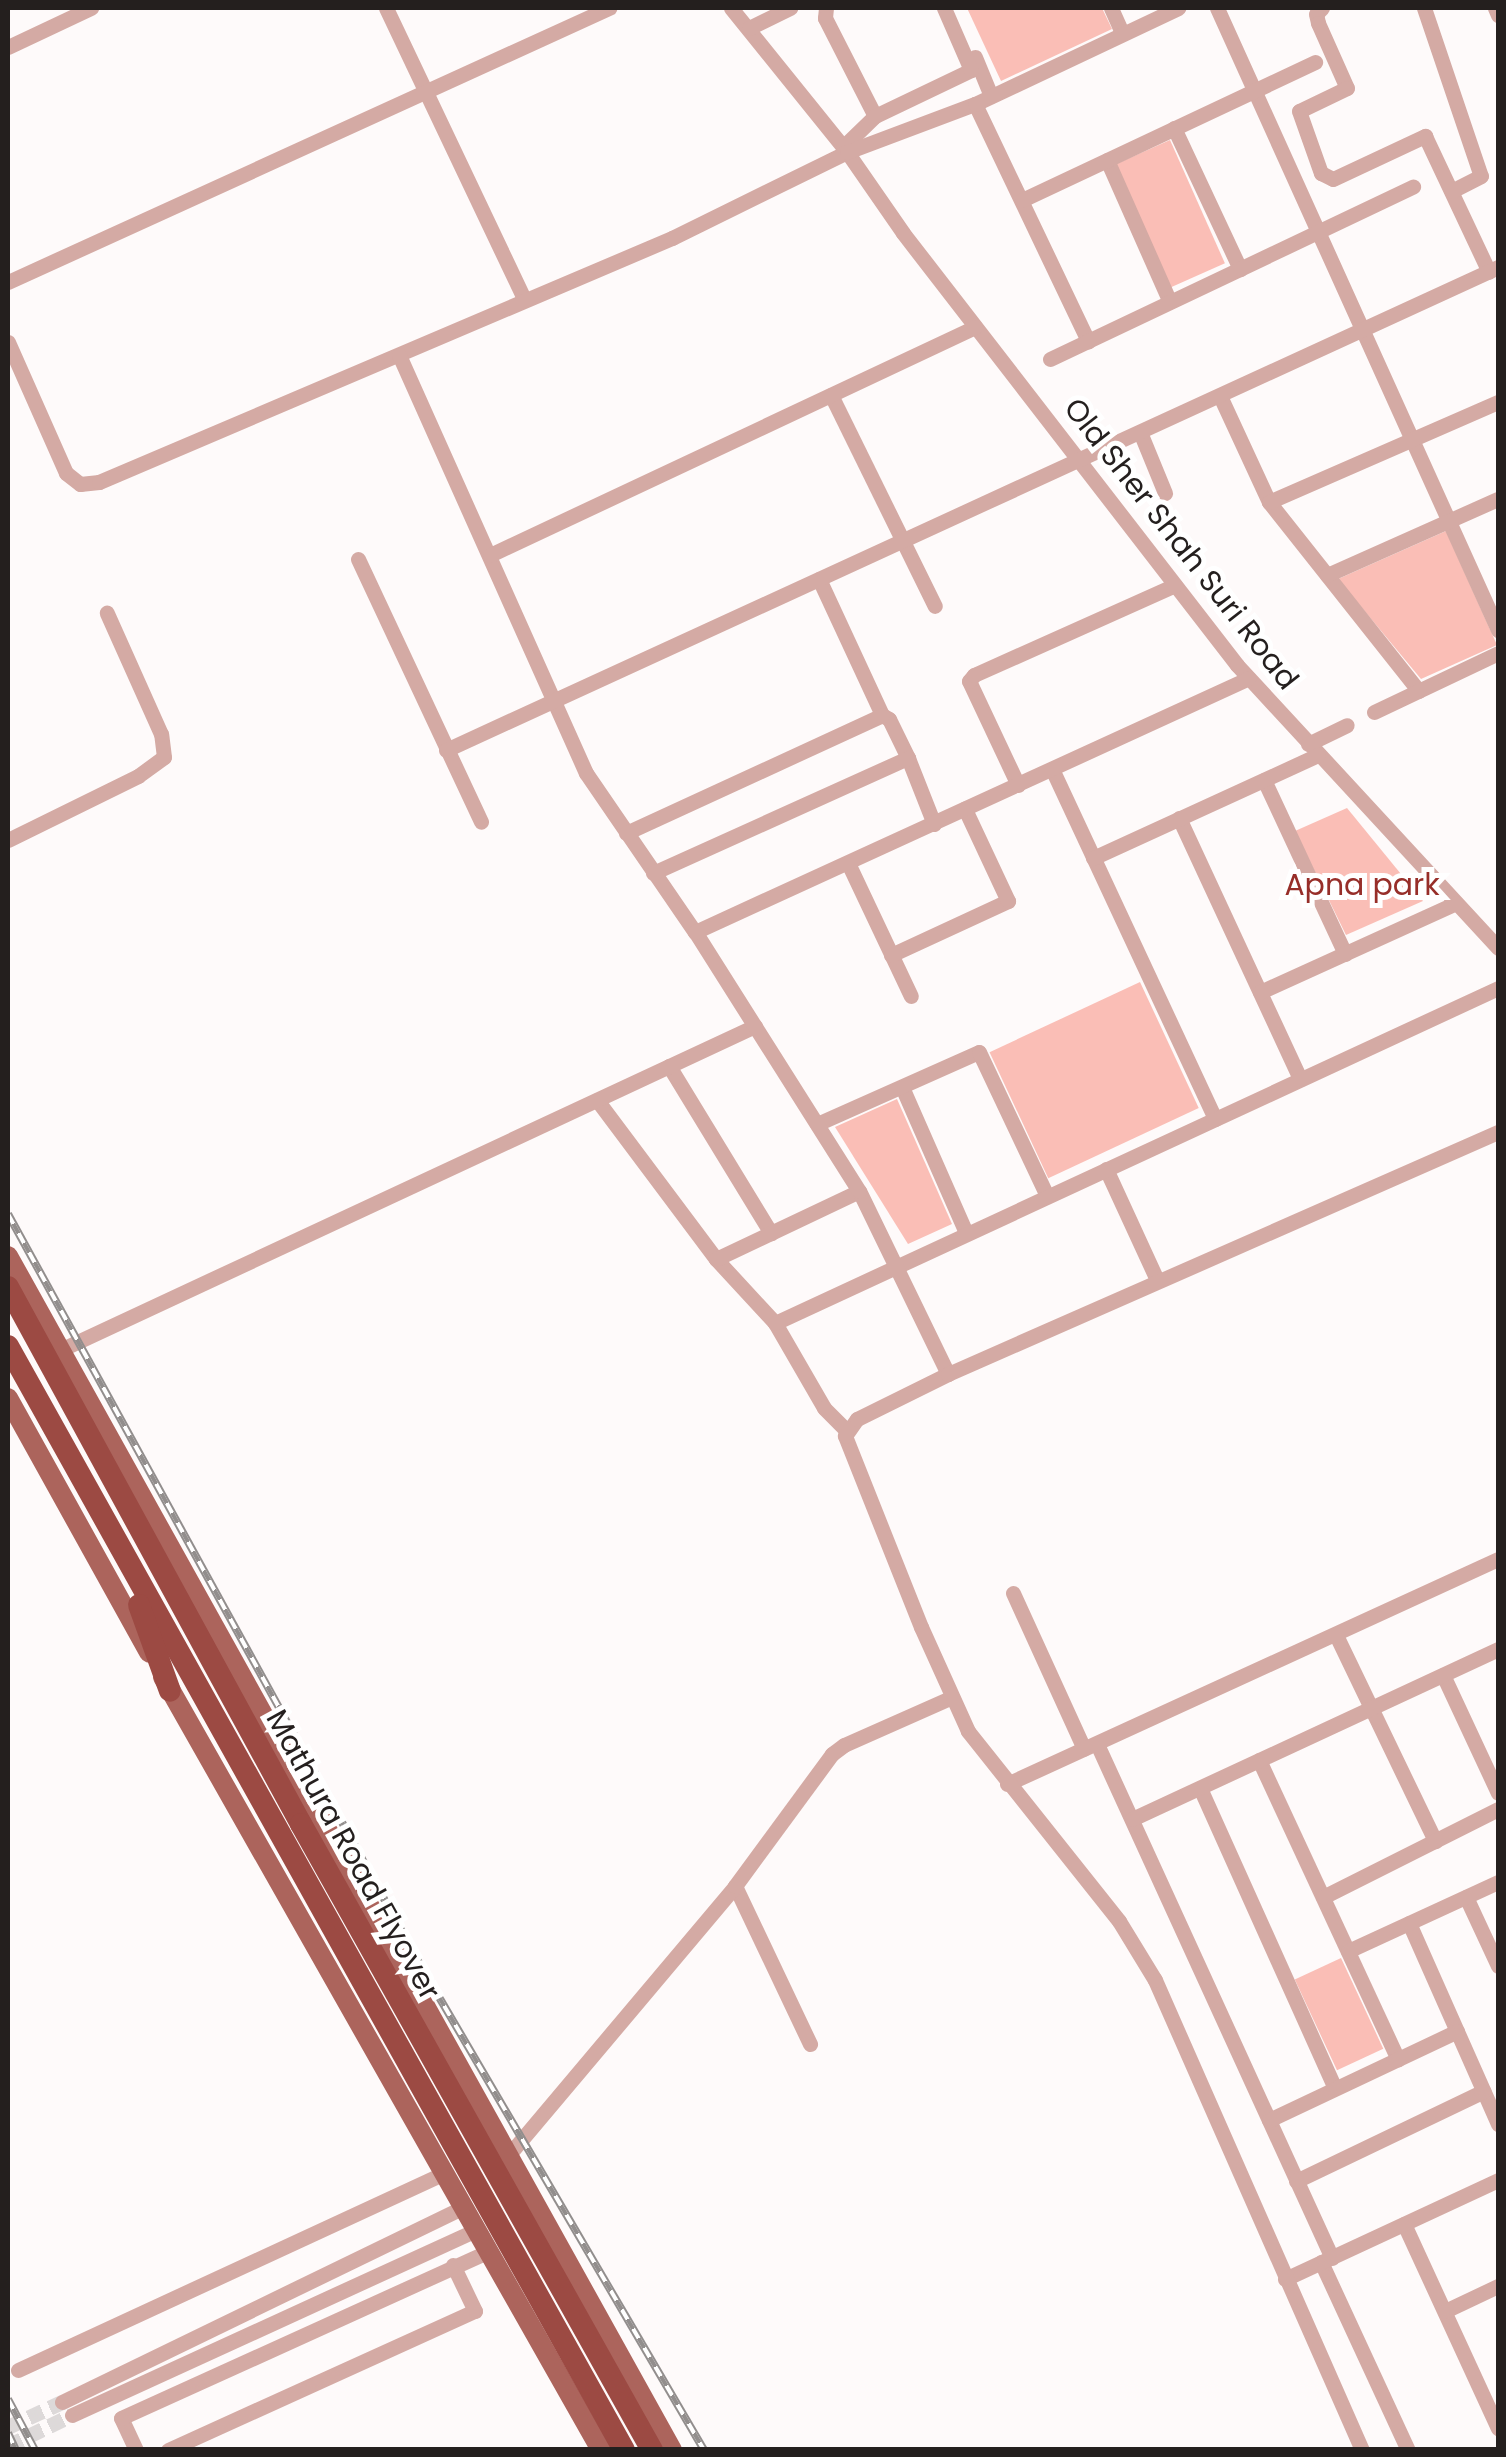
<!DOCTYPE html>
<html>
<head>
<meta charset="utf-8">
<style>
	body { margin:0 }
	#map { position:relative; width:1506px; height:2457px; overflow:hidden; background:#fefafa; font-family:Poppins,sans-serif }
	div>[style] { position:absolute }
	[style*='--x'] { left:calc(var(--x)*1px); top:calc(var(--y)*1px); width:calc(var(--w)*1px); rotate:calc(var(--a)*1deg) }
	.green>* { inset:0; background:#fabeb6; transform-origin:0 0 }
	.minor-tunnel>* { height:15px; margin-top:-7.5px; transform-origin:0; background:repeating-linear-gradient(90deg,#ddd9d9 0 15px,transparent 0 23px) }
	.minor>* { height:15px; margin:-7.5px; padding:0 7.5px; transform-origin:7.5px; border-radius:7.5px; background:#d4aaa4 }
	.major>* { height:20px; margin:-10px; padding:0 10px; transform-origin:10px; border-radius:10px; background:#ac645c }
	.highway>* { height:22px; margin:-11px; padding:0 11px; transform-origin:11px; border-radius:11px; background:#9c4a43 }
	.rail>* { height:8px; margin-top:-4px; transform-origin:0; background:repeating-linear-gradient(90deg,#fff 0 11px,#928e8d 0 22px); box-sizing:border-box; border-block:2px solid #928e8d }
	span { translate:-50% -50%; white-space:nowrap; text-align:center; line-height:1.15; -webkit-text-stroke:10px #fff; paint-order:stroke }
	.street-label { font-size:30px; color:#241f1e }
	.park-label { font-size:30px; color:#972e29 }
	.frame { position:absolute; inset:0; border:10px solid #241f1e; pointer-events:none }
</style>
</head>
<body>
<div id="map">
	<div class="green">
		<div style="clip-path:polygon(967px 8px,1102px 8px,1112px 29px,1001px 81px)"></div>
		<div style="left:1170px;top:140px;width:135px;height:59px;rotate:66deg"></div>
		<div style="clip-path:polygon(1446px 531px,1497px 645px,1421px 679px,1338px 579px)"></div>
		<div style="clip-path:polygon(1347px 808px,1423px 901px,1346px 935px,1295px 831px)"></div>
		<div style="left:1140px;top:982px;width:139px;height:166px;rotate:65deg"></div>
		<div style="clip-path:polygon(897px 1099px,952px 1224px,908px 1244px,835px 1127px)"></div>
		<div style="left:1341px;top:1958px;width:100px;height:51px;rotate:65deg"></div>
	</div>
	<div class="minor-tunnel">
		<div style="--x:8;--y:2427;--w:60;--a:-24.8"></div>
		<div style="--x:8;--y:2446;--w:71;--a:-25.8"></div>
	</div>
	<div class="minor">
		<div style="--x:386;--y:8;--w:322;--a:64.6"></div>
		<div style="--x:731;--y:8;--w:185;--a:51.1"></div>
		<div style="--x:847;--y:152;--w:98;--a:55.3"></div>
		<div style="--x:903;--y:233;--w:546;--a:52.29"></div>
		<div style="--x:1237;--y:665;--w:385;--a:47.3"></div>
		<div style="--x:826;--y:8;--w:10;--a:96"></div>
		<div style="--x:825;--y:18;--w:110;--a:63"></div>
		<div style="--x:1111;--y:8;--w:27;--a:66"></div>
		<div style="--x:1217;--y:8;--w:683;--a:65.69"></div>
		<div style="--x:1322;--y:8;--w:8;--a:135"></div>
		<div style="--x:1316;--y:14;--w:9;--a:77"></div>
		<div style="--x:1318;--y:23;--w:71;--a:66"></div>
		<div style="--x:1347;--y:88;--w:53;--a:154.4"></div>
		<div style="--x:1299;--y:111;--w:66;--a:70.5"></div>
		<div style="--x:1321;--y:173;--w:13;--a:27"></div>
		<div style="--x:1333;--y:179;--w:102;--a:-25.1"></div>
		<div style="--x:1425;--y:136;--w:150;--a:64.8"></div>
		<div style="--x:1424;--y:8;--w:177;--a:71.3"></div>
		<div style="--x:1481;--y:176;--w:33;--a:153"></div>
		<div style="--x:1495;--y:8;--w:8;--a:67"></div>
		<div style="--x:749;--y:28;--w:46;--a:-26"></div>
		<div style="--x:8;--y:47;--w:92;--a:-25.2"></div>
		<div style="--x:975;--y:57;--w:42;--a:67.7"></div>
		<div style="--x:975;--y:104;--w:263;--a:64.5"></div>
		<div style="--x:1174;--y:128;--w:156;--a:64.9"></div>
		<div style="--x:843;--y:147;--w:45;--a:-44.1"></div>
		<div style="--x:875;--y:116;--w:106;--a:-25.6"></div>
		<div style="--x:971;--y:70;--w:68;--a:-113.5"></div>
		<div style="--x:1107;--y:160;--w:155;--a:66.1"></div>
		<div style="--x:1022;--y:200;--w:324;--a:-25.2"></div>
		<div style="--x:8;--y:282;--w:661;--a:-24.51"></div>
		<div style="--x:8;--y:342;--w:143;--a:66.1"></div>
		<div style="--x:66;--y:473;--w:18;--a:38"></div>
		<div style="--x:80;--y:484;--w:19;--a:-6"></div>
		<div style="--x:99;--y:482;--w:623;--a:-23.07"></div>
		<div style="--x:672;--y:238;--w:195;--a:-26.2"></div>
		<div style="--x:847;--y:152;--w:137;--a:-20.6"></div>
		<div style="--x:975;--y:104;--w:225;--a:-25.3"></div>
		<div style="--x:399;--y:355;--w:458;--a:65.9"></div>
		<div style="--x:586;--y:773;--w:193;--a:55.6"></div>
		<div style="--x:1050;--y:359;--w:402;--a:-25.4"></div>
		<div style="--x:831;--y:395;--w:235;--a:63.8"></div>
		<div style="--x:1220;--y:396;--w:117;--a:65.2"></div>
		<div style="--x:1269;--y:502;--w:241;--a:51.6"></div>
		<div style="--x:1140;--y:432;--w:66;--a:67.7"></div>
		<div style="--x:1269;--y:502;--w:250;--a:-23.6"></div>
		<div style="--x:490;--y:555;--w:536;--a:-25.18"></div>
		<div style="--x:358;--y:559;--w:290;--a:64.9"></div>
		<div style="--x:1327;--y:575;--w:187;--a:-24"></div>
		<div style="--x:819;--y:579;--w:150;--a:65.1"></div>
		<div style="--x:882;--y:715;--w:8;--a:30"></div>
		<div style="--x:889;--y:719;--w:43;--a:64"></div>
		<div style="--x:908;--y:758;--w:71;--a:68.5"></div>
		<div style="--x:1374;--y:712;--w:137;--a:-25.4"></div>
		<div style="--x:1308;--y:744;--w:43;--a:-26"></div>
		<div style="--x:446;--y:750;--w:1158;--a:-24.66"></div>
		<div style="--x:1052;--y:769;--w:386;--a:65"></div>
		<div style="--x:1264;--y:780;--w:192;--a:65"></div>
		<div style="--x:1018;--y:785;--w:115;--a:-115.2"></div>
		<div style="--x:969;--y:681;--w:8;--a:-50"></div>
		<div style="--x:974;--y:675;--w:220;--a:-24.1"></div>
		<div style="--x:1179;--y:818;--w:288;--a:65.1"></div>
		<div style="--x:626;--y:833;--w:282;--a:-24.7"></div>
		<div style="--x:8;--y:840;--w:145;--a:-26.2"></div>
		<div style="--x:138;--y:776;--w:32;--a:-36"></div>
		<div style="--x:164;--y:757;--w:23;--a:-97"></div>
		<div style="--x:161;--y:734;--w:133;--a:-114.1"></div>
		<div style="--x:1093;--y:858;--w:247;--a:-24.6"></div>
		<div style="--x:848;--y:863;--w:147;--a:64.7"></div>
		<div style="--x:653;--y:873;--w:280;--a:-24.3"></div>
		<div style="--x:891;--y:955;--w:129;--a:-24.8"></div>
		<div style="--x:1008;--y:901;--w:102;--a:-115.1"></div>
		<div style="--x:1260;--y:992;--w:215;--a:-24.4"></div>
		<div style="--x:669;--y:1066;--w:196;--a:58.6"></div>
		<div style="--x:902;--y:1087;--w:159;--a:66.3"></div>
		<div style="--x:597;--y:1100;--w:199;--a:53.2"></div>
		<div style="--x:716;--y:1259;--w:87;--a:47.3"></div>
		<div style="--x:775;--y:1323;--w:98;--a:60"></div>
		<div style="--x:824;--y:1408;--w:33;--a:45"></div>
		<div style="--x:817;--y:1124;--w:177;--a:-24"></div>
		<div style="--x:979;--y:1052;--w:159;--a:64.7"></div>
		<div style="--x:1106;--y:1169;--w:122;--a:65.3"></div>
		<div style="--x:716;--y:1259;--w:158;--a:-25.4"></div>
		<div style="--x:775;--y:1323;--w:797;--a:-24.86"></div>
		<div style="--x:58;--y:1351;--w:769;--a:-25"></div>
		<div style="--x:948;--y:1374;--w:203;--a:-115.9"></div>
		<div style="--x:859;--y:1191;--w:307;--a:-122.3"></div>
		<div style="--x:695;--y:932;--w:609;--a:-24.63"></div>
		<div style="--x:1013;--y:1593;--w:171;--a:65.5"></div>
		<div style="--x:1336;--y:1635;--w:229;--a:64.3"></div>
		<div style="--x:1443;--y:1675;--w:130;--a:65"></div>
		<div style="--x:1097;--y:1744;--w:565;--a:65.43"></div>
		<div style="--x:1259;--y:1760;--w:330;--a:65.1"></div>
		<div style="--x:1007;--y:1784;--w:540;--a:-24.62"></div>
		<div style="--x:1200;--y:1788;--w:329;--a:65.8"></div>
		<div style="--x:1132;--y:1819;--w:404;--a:-24.9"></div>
		<div style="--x:735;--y:1886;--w:175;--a:64.6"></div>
		<div style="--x:1323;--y:1897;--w:196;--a:-26.7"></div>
		<div style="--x:1466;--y:1897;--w:76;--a:65.1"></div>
		<div style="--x:1409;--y:1923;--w:220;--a:66.1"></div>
		<div style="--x:1348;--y:1951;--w:165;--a:-24.7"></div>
		<div style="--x:1269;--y:2120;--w:208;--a:-25.3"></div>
		<div style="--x:507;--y:2157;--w:354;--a:-49.9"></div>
		<div style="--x:735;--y:1886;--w:164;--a:-53.7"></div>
		<div style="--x:832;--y:1754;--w:15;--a:-37"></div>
		<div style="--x:844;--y:1745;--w:116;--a:-23.9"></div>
		<div style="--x:1296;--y:2181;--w:208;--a:-25.6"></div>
		<div style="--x:1404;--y:2224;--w:225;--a:65.3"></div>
		<div style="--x:1321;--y:2262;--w:207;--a:65.2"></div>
		<div style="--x:1285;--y:2279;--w:235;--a:-24.9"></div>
		<div style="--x:1445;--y:2311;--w:59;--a:-25.3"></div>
		<div style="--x:18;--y:2370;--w:470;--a:-24.8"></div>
		<div style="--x:62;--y:2402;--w:446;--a:-25.9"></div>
		<div style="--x:72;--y:2415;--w:445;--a:-24.6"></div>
		<div style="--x:136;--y:2450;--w:35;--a:-115"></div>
		<div style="--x:121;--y:2418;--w:404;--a:-24.4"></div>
		<div style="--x:168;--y:2450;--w:337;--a:-24.4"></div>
		<div style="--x:475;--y:2311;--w:51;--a:-115.6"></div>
		<div style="--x:1362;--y:2450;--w:514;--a:-113.77"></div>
		<div style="--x:1155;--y:1980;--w:69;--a:-121.4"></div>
		<div style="--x:1119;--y:1921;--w:243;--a:-128.5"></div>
		<div style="--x:968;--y:1731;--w:114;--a:-114.3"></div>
		<div style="--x:921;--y:1627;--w:206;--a:-111.7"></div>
		<div style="--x:845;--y:1436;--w:21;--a:-55"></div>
		<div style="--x:857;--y:1419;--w:102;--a:-26.3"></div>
		<div style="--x:948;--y:1374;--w:601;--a:-23.75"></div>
	</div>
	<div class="major">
		<div style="--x:8;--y:1256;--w:1366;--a:60.92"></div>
		<div style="--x:8;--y:1398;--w:291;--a:61"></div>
		<div style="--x:163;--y:1677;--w:888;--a:60.46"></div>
	</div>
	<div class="highway">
		<div style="--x:8;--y:1287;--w:612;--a:61.38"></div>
		<div style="--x:301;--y:1824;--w:718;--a:60.72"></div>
		<div style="--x:8;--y:1346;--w:1264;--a:60.84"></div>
		<div style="--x:139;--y:1605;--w:91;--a:70.2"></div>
	</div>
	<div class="rail">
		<div style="--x:8;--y:1214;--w:860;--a:61.23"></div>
		<div style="--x:422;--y:1968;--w:558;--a:59.67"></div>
		<div style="--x:8;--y:2399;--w:58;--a:62.1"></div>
		<div style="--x:8;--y:2433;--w:19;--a:65"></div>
	</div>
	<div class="street-label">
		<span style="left:1181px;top:544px;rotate:52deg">Old Sher Shah Suri Road</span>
		<span style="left:353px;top:1855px;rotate:61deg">Mathura Road Flyover</span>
	</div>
	<div class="park-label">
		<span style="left:1362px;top:885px">Apna park</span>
	</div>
	<div class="frame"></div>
</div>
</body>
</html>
